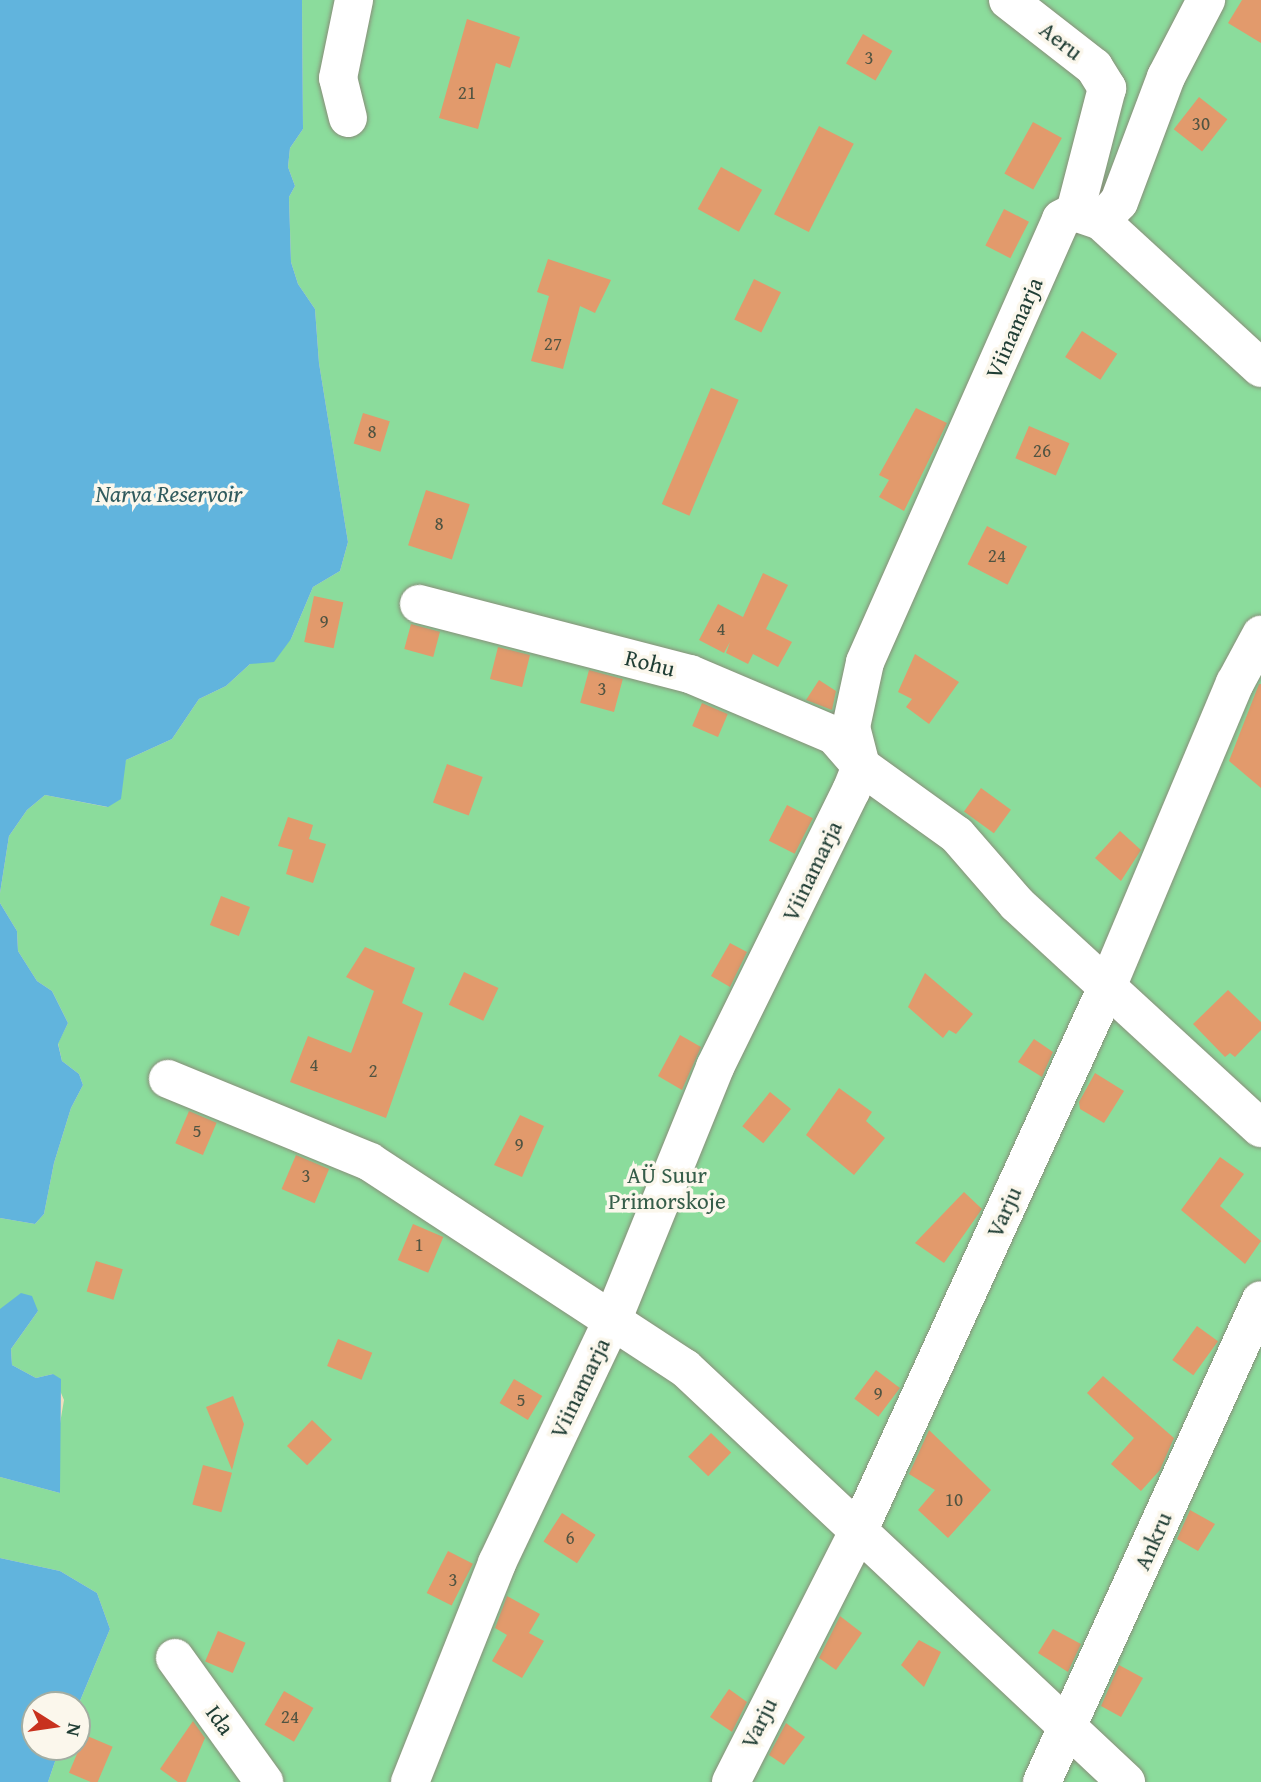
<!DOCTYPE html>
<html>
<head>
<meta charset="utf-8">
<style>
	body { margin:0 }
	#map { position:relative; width:1261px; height:1782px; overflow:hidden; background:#f1debe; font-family:"Gentium Book Plus",serif }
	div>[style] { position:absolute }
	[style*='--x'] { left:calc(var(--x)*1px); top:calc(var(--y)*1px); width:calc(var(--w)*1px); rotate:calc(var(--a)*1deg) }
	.green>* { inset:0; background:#8bdc9c }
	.water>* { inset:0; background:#61b4dd }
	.building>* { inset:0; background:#e29a6c; transform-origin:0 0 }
	.roads { filter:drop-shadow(0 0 2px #888e79) drop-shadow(0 0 2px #888e79) }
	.minor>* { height:38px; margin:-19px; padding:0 19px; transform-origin:19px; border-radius:19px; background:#fff }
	span { translate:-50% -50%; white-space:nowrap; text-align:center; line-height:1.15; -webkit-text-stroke:7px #fbf7ec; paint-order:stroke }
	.number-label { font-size:19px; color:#505442 }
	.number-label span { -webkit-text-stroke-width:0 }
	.street-label { font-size:23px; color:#1f3d34 }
	.park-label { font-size:23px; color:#355d49 }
	.water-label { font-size:24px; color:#305b5e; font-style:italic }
	.north { position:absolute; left:21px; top:1691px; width:70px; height:70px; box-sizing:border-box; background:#fbf7ec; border:2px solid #a3ada2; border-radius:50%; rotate:102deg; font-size:19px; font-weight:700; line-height:28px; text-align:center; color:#1f3d34 }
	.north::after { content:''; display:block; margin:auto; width:24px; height:32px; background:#c8321e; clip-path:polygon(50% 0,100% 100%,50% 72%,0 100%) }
</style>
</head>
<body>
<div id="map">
	<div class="green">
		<div style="clip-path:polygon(302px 0,1261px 0,1261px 1782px,48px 1782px,60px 1747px,77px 1747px,77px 1708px,110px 1629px,97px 1593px,60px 1571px,0 1558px,0 1477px,60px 1493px,58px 1435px,64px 1400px,53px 1374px,36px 1378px,12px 1365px,11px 1349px,38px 1311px,0 1309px,0 1218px,35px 1224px,44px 1214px,54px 1163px,71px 1108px,83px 1085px,79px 1074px,62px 1061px,58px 1043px,68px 1023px,52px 991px,37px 981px,18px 951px,17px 931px,0 903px,0 893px,9px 836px,27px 810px,45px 795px,107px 807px,126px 760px,172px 739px,199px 699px,226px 686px,250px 664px,291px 639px,313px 587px,340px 571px,348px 542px,319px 363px,315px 309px,298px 284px,291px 262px,289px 197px,295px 186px,288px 167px,290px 148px,303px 129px)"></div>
	</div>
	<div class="water">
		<div style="clip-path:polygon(0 0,302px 0,303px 129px,290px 148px,288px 167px,295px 186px,289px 197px,291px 262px,298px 284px,315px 309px,319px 363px,348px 542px,340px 571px,313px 587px,291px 639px,274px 662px,250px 664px,226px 686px,199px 699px,172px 739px,126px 760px,121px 799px,108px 807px,45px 795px,27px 810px,9px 836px,0 893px)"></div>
		<div style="clip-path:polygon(0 903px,17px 931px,18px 951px,37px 981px,52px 991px,68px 1023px,58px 1044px,62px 1061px,79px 1074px,83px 1085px,71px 1108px,54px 1163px,44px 1214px,35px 1224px,0 1218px)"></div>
		<div style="clip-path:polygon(21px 1293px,32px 1296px,38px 1311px,11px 1349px,12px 1365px,36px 1378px,53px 1374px,61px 1379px,60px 1493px,0 1477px,0 1309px)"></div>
		<div style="clip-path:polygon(0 1558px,60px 1571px,97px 1593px,110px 1629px,77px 1708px,35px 1705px,35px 1747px,60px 1747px,48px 1782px,0 1782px)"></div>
	</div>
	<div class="building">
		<div style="clip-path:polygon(1242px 0,1261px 0,1261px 43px,1228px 23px)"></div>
		<div style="clip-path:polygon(467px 19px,520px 37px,510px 68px,496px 63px,478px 129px,439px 118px)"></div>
		<div style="left:863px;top:34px;width:34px;height:34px;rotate:30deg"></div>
		<div style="left:1199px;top:97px;width:36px;height:41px;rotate:38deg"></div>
		<div style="left:1033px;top:122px;width:33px;height:59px;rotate:29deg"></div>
		<div style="left:819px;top:126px;width:39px;height:99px;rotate:27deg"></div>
		<div style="left:721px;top:167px;width:47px;height:48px;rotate:29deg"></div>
		<div style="left:1004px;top:209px;width:28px;height:41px;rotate:27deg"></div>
		<div style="clip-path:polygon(548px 259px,611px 280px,595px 313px,580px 306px,563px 369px,531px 361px,549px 296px,537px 292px)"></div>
		<div style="left:754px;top:279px;width:30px;height:45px;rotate:26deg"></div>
		<div style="left:1082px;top:331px;width:42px;height:31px;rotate:33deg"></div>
		<div style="left:711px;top:388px;width:30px;height:126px;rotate:23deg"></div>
		<div style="clip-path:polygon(916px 408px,947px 423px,904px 511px,879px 497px,889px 480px,879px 475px)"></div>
		<div style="left:363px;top:413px;width:28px;height:32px;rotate:17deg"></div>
		<div style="left:1029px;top:426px;width:44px;height:35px;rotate:23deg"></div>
		<div style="left:426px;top:490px;width:46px;height:58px;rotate:18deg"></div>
		<div style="left:987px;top:526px;width:45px;height:43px;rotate:27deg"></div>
		<div style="clip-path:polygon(763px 573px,788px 585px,766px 629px,792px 642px,778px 667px,753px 654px,748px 664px,726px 653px,730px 642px,724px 653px,699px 640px,718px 604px,743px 617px)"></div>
		<div style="left:314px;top:596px;width:30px;height:47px;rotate:12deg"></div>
		<div style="left:411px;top:624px;width:30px;height:26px;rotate:15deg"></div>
		<div style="left:498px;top:647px;width:33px;height:33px;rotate:14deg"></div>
		<div style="clip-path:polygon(915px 654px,959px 682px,929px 724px,906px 707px,912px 699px,898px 692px)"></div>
		<div style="left:589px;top:670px;width:35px;height:34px;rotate:15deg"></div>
		<div style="clip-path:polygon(819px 680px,836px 691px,832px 710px,806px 700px)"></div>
		<div style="clip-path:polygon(1259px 684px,1261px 684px,1261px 788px,1229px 761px)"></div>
		<div style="left:702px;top:703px;width:28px;height:25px;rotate:23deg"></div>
		<div style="left:447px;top:764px;width:38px;height:41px;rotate:20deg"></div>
		<div style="left:981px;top:788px;width:37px;height:29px;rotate:36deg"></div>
		<div style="left:787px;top:805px;width:29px;height:40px;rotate:27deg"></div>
		<div style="clip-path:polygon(288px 817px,313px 825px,309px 839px,326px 844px,313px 883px,286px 874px,293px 850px,278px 846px)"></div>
		<div style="clip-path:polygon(1120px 831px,1141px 850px,1121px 881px,1095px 858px)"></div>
		<div style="left:221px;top:896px;width:31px;height:31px;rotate:21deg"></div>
		<div style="clip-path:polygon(730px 943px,747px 952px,730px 987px,711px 976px)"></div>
		<div style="clip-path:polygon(365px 947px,415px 968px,402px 1003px,423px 1013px,386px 1118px,290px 1082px,308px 1036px,351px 1053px,374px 991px,346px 977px)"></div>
		<div style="left:464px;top:972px;width:38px;height:36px;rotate:25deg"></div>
		<div style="clip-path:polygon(925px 973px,973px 1014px,956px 1034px,949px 1030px,943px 1038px,908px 1007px)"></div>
		<div style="clip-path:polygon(1228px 990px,1261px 1022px,1261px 1030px,1235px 1057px,1230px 1053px,1225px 1057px,1193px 1024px)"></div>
		<div style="clip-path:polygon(680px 1035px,701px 1047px,682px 1090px,658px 1076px)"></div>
		<div style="clip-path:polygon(1034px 1039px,1053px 1052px,1042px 1077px,1018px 1062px)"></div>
		<div style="clip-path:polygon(1095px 1073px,1124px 1091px,1104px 1123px,1080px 1109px,1079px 1102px)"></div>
		<div style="clip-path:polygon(839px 1088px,872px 1112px,866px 1121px,885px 1138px,854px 1175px,806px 1135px)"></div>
		<div style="left:770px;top:1092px;width:27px;height:44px;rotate:39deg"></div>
		<div style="left:189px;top:1111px;width:30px;height:35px;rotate:23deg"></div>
		<div style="clip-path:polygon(520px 1115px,544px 1126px,522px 1177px,494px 1165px)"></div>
		<div style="left:296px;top:1155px;width:36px;height:37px;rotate:23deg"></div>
		<div style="clip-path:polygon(1220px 1157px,1244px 1174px,1220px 1206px,1261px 1241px,1245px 1264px,1181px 1210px)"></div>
		<div style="clip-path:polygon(964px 1192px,982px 1209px,944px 1263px,915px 1243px)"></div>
		<div style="left:413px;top:1224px;width:33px;height:39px;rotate:23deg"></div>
		<div style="left:96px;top:1261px;width:28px;height:32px;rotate:17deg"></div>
		<div style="left:1197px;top:1326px;width:26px;height:42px;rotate:36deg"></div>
		<div style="left:338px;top:1339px;width:37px;height:29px;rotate:22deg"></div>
		<div style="left:876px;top:1370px;width:30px;height:36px;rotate:37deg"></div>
		<div style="clip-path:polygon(1103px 1376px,1174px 1438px,1160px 1470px,1141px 1491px,1111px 1464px,1134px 1438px,1087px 1393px)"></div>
		<div style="left:514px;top:1379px;width:33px;height:28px;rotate:31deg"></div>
		<div style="clip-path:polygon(233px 1396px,244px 1424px,232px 1470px,206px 1407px)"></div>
		<div style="left:312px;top:1420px;width:28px;height:36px;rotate:44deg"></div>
		<div style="clip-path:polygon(929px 1430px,991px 1490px,948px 1538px,918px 1510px,935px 1490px,909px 1474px)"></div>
		<div style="left:711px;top:1433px;width:28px;height:33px;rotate:44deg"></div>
		<div style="left:203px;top:1465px;width:30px;height:41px;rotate:15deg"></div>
		<div style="clip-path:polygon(1190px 1510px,1215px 1524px,1198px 1551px,1177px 1539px)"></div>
		<div style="left:562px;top:1513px;width:40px;height:34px;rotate:33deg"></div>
		<div style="left:448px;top:1551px;width:28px;height:47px;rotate:27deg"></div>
		<div style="clip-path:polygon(507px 1596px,540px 1614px,529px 1633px,544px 1641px,522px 1678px,492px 1661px,507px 1635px,495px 1628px)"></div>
		<div style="clip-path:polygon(840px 1616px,862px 1633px,836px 1670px,819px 1658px)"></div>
		<div style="clip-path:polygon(1053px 1629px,1081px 1644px,1068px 1672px,1038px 1653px)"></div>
		<div style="left:218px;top:1631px;width:30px;height:33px;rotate:23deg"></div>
		<div style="clip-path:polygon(919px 1640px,941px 1652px,924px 1687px,901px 1665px)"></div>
		<div style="clip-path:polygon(1119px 1665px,1143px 1678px,1121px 1717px,1101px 1706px)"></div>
		<div style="clip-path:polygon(729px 1689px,747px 1702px,732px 1732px,710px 1717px)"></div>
		<div style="left:284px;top:1691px;width:34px;height:39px;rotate:30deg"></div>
		<div style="clip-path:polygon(193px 1721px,205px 1738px,186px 1782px,178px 1782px,160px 1769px)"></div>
		<div style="clip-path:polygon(786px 1723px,805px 1737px,784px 1765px,769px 1755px)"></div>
		<div style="left:85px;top:1735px;width:30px;height:41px;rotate:23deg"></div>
	</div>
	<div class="roads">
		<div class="minor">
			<div style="--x:1008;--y:0;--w:109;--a:37.9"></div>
			<div style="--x:1094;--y:67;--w:25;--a:58"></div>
			<div style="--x:1107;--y:88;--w:128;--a:104.5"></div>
			<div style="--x:348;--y:118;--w:41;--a:-104"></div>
			<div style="--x:338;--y:78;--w:80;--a:-78.4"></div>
			<div style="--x:1101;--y:221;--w:217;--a:42.6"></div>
			<div style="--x:419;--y:604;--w:280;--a:14.5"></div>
			<div style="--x:690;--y:674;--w:156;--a:23"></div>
			<div style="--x:834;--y:735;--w:41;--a:48.9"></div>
			<div style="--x:861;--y:766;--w:118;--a:35.7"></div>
			<div style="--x:957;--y:835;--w:91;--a:49"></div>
			<div style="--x:1017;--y:904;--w:331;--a:42.6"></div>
			<div style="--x:168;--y:1079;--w:218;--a:22.3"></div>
			<div style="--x:370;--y:1162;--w:376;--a:33.2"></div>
			<div style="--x:685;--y:1368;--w:605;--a:43.19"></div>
			<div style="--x:175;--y:1658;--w:153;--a:54.3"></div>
			<div style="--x:410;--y:1782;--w:236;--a:-68.3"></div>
			<div style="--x:497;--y:1563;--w:268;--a:-64.6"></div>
			<div style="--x:612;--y:1321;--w:274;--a:-67.9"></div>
			<div style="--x:715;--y:1067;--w:308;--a:-63.8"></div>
			<div style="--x:851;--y:791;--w:27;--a:-68"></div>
			<div style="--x:861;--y:766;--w:40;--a:-104.4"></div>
			<div style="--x:851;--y:727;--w:66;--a:-77.8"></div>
			<div style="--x:865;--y:662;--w:484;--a:-66.1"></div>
			<div style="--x:1061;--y:219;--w:16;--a:-27"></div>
			<div style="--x:1075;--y:212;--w:28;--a:19"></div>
			<div style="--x:1101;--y:221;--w:26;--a:-47"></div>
			<div style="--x:1119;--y:202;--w:134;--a:-69.4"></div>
			<div style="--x:1166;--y:77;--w:87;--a:-62.5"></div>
			<div style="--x:731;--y:1782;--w:280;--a:-63.1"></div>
			<div style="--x:858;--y:1532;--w:599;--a:-65.45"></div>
			<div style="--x:1107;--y:987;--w:330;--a:-67.2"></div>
			<div style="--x:1235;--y:683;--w:55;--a:-61.6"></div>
			<div style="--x:1042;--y:1782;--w:529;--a:-65.57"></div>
		</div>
	</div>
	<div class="number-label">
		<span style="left:869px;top:58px">3</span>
		<span style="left:467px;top:93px">21</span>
		<span style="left:1201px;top:124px">30</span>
		<span style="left:553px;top:344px">27</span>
		<span style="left:372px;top:432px">8</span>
		<span style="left:1042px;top:451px">26</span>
		<span style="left:439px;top:524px">8</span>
		<span style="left:997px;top:556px">24</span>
		<span style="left:324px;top:622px">9</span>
		<span style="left:721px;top:629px">4</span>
		<span style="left:602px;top:689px">3</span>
		<span style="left:314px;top:1065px">4</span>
		<span style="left:373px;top:1071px">2</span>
		<span style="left:197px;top:1131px">5</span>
		<span style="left:519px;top:1145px">9</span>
		<span style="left:306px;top:1176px">3</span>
		<span style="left:419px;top:1245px">1</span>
		<span style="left:878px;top:1394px">9</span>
		<span style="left:521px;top:1400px">5</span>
		<span style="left:954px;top:1500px">10</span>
		<span style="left:570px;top:1538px">6</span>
		<span style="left:453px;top:1580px">3</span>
		<span style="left:290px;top:1717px">24</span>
	</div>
	<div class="street-label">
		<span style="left:1061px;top:41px;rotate:38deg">Aeru</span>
		<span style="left:1014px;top:328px;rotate:-66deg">Viinamarja</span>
		<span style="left:650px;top:663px;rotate:14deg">Rohu</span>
		<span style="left:812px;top:871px;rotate:-64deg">Viinamarja</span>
		<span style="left:1004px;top:1212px;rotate:-65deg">Varju</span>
		<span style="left:580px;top:1388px;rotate:-64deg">Viinamarja</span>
		<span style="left:1153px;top:1541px;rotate:-66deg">Ankru</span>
		<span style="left:220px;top:1720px;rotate:54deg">Ida</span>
		<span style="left:759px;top:1723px;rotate:-63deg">Varju</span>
	</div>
	<div class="park-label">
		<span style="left:667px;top:1188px">AÜ Suur<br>Primorskoje</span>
	</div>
	<div class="water-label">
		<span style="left:169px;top:494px">Narva Reservoir</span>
	</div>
	<div class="north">N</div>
</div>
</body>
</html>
